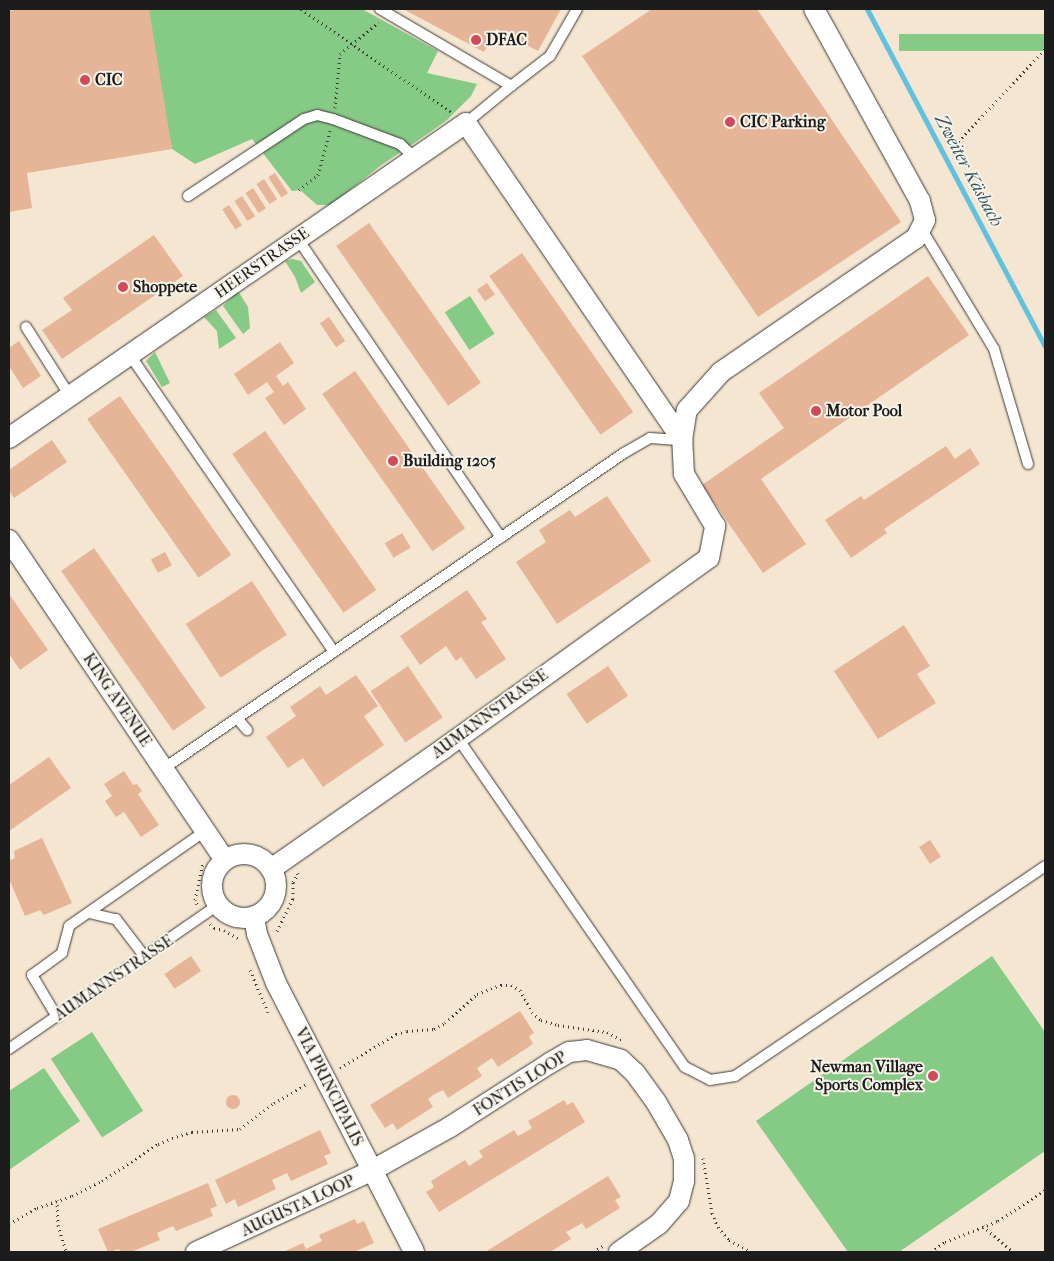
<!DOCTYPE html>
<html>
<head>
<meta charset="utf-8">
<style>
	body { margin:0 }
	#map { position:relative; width:1054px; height:1261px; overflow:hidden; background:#f4e6d0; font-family:"IM FELL French Canon",serif }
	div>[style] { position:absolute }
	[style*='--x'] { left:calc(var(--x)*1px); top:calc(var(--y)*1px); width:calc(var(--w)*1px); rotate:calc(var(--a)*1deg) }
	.green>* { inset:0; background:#85ca85; transform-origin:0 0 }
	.stream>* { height:5px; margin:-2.5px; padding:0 2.5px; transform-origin:2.5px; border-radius:2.5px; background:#61c2df }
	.building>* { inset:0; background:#e6b497; transform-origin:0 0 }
	.round { border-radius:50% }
	.path>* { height:3px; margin-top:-1.5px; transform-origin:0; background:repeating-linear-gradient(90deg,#3c3a37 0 1px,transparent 0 5px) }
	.roads { filter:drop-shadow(0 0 1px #3c3a37) drop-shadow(0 0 1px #3c3a37) }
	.lane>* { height:10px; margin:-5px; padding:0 5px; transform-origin:5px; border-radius:5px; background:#fff }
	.street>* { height:20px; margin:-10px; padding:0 10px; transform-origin:10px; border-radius:10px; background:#fff }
	.street>.ring { margin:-10px; padding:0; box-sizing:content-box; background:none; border:20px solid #fff; border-radius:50% }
	.dots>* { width:14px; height:14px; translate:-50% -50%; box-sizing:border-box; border:2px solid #f7f3e8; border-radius:50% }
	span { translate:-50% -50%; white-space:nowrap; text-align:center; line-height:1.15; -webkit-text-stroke:4px #f7f3e8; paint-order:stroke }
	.poi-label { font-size:16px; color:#1c1c1c; font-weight:700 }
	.left { translate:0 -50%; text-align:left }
	.right { translate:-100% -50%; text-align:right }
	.street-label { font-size:16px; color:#1c1c1c }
	.water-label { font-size:18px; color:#345660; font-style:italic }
	.frame { position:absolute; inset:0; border:10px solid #1c1c1c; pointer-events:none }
</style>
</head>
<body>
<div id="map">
	<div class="green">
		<div style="clip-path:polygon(145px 9px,362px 9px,438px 51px,427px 73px,477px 84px,471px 96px,447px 120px,426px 135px,380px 166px,331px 205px,317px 205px,300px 190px,292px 191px,252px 139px,195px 164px,172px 149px)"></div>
		<div style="left:1045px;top:34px;width:17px;height:146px;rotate:90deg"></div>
		<div style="clip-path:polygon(292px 259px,301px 261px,315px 282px,301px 293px,295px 277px,285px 261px)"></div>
		<div style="clip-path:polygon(238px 291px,248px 307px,250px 328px,243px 334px,223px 306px)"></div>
		<div style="left:470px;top:296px;width:45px;height:30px;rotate:57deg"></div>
		<div style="clip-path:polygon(216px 310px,236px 338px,219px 349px,217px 331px,204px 317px)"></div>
		<div style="clip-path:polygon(155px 352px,170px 383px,162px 387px,146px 361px)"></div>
		<div style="clip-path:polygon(992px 956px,1045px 1032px,1045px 1151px,899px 1252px,848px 1252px,756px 1121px)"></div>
		<div style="left:92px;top:1032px;width:94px;height:49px;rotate:57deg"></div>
		<div style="clip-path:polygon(44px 1068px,80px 1121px,9px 1170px,9px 1091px)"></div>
	</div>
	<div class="stream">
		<div style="--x:867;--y:9;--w:382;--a:62.2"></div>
	</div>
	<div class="building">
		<div style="clip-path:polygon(20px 9px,149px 9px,172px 149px,27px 173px,32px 208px,9px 212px,9px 11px)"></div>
		<div style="clip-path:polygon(403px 9px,561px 9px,538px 51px,496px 29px,484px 52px)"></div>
		<div style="clip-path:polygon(652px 9px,757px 9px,901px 222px,758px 317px,582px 56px)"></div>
		<div style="left:275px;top:173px;width:24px;height:8px;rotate:57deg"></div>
		<div style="left:264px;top:179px;width:24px;height:9px;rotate:57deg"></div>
		<div style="left:253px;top:188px;width:24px;height:9px;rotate:57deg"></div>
		<div style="left:242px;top:196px;width:24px;height:9px;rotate:57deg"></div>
		<div style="left:229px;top:205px;width:24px;height:8px;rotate:57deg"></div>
		<div style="left:369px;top:223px;width:195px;height:40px;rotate:55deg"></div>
		<div style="clip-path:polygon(154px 235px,183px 276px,62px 359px,42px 330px,72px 310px,63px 298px)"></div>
		<div style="left:522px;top:253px;width:194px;height:40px;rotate:55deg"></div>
		<div style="clip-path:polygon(928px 276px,969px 335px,761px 479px,806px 544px,763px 573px,702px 485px,784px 428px,759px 393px)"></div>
		<div style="left:487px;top:283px;width:14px;height:12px;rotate:56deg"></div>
		<div style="left:329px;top:317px;width:29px;height:11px;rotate:56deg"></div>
		<div style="clip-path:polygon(19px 341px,41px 376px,23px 388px,9px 366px,9px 348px)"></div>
		<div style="clip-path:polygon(280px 342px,294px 363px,276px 376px,283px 386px,288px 382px,306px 409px,284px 425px,265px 398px,274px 392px,267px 382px,248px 395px,234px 374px)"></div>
		<div style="left:355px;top:371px;width:192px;height:40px;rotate:55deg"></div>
		<div style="left:120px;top:396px;width:194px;height:40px;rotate:55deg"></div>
		<div style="left:265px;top:431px;width:194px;height:40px;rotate:55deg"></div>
		<div style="clip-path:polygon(52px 440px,67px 462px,14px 498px,9px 490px,9px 470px)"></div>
		<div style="clip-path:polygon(946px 446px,955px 459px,970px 448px,980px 464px,884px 529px,887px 533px,851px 558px,825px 520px,861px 496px,864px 500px)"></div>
		<div style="clip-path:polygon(607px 496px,651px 561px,557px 624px,516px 562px,546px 542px,539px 530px,570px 510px,575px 517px)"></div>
		<div style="left:402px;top:533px;width:17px;height:20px;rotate:59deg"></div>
		<div style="left:94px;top:548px;width:195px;height:40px;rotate:55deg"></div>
		<div style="left:165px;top:552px;width:15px;height:16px;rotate:62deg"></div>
		<div style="left:252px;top:581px;width:64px;height:79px;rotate:57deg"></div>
		<div style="clip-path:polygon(467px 590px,487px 619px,481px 622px,506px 659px,476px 679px,461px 657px,456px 661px,446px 646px,420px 665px,400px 636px)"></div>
		<div style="clip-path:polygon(9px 594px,48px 650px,20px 670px,9px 654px)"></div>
		<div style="clip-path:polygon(904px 625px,930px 666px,917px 674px,936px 703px,878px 739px,834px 671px)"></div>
		<div style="left:408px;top:666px;width:62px;height:45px;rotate:56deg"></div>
		<div style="left:608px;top:666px;width:36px;height:50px;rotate:56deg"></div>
		<div style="clip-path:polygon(356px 675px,378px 706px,364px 716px,384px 745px,323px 787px,303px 758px,288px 768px,266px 737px,296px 716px,290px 707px,320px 686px,326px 695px)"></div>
		<div style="clip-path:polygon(49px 757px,71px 788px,9px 831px,9px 785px)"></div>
		<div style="clip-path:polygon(124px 771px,133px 785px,137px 784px,142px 791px,138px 794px,159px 825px,141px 837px,124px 812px,116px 817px,105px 801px,112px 796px,104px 784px)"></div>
		<div style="clip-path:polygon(42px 838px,72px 903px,44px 915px,40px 910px,25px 916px,9px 879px,9px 861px,15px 858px,14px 851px)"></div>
		<div style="left:930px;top:840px;width:20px;height:13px;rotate:57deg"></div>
		<div style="left:191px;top:956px;width:18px;height:32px;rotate:56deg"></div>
		<div style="clip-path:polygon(520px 1011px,534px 1033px,529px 1036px,533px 1044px,498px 1067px,492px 1058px,477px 1068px,482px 1076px,448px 1098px,443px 1090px,433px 1095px,428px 1099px,433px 1107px,397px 1130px,393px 1123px,385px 1128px,370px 1105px)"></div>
		<div class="round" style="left:226px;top:1095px;width:14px;height:14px"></div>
		<div style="clip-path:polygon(564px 1100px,567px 1105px,573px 1102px,585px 1122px,439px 1212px,426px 1192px,434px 1187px,431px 1181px,465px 1160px,469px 1166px,483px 1157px,479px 1151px,514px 1130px,518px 1136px,524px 1133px,532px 1128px,528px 1121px)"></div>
		<div style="clip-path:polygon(320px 1130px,331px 1153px,324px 1156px,328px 1164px,291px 1181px,287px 1173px,272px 1180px,276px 1189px,238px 1207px,235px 1199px,226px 1204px,215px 1180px)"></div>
		<div style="clip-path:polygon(608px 1176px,621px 1197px,615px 1200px,620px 1208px,586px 1229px,582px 1223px,572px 1229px,566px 1232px,571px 1239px,550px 1252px,485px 1252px)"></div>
		<div style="clip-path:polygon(208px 1183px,217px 1206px,210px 1209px,213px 1216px,176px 1231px,173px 1226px,157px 1233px,160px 1240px,131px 1252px,120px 1252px,119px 1249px,108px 1252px,98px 1229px)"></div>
		<div style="clip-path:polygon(355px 1219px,357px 1224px,364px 1221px,374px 1243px,354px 1252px,283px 1252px,303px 1243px,306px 1249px,322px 1241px,319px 1235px)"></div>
	</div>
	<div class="path">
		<div style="--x:301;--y:9;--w:182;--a:34.5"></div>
		<div style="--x:335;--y:108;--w:54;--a:-84.7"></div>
		<div style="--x:340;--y:54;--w:50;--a:-39.4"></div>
		<div style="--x:955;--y:145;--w:132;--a:-46.8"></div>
		<div style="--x:299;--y:190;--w:24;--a:-38"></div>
		<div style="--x:318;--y:175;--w:46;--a:-74.7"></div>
		<div style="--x:197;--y:904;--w:4;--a:-117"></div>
		<div style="--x:195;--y:900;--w:39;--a:-78"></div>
		<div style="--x:210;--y:924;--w:6;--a:45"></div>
		<div style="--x:214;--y:928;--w:10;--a:11"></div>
		<div style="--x:224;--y:930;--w:17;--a:31"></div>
		<div style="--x:277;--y:931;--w:37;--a:-64"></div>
		<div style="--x:293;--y:898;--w:16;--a:-90"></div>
		<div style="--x:293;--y:882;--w:9;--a:-58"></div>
		<div style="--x:298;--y:874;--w:2;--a:-117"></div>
		<div style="--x:250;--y:970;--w:46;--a:66.8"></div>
		<div style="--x:340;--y:1068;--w:66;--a:-31.3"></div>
		<div style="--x:396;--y:1034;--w:11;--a:-15"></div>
		<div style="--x:407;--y:1031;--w:27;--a:-4"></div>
		<div style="--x:434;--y:1029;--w:13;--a:-29"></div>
		<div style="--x:445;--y:1023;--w:43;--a:-42.2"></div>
		<div style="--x:477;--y:994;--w:26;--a:-21"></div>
		<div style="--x:501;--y:985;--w:10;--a:0"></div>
		<div style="--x:511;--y:985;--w:10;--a:29"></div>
		<div style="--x:520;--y:990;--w:25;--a:61"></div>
		<div style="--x:532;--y:1012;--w:12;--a:42"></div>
		<div style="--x:541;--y:1020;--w:18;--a:16"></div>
		<div style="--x:558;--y:1025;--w:49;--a:8.1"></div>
		<div style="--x:607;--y:1032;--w:18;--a:29"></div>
		<div style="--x:703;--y:1158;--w:56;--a:80.7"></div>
		<div style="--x:712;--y:1213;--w:15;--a:67"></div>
		<div style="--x:718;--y:1227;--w:17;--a:50"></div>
		<div style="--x:729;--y:1240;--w:26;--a:28"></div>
		<div style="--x:57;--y:1200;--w:25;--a:88"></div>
		<div style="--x:58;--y:1225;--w:28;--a:73"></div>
		<div style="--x:9;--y:1224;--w:32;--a:-30"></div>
		<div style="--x:37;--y:1208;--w:37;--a:-19"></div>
		<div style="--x:72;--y:1196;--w:34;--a:-27"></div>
		<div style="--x:102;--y:1181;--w:67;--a:-33.5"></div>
		<div style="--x:158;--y:1144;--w:15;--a:-23"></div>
		<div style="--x:172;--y:1138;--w:21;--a:-17"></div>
		<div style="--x:192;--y:1132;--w:48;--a:-3.6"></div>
		<div style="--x:240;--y:1129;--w:43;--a:-37.4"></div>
		<div style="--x:274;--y:1103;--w:38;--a:-30"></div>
		<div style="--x:983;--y:1226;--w:40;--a:41"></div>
		<div style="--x:593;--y:1252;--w:12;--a:-31"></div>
		<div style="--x:931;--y:1252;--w:17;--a:-36"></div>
		<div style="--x:945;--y:1242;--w:57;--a:-21.6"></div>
		<div style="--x:998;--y:1221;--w:56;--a:-33.4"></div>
	</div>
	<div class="roads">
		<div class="lane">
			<div style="--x:380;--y:9;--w:152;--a:30.4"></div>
			<div style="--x:511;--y:86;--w:49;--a:-37.6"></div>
			<div style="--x:550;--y:56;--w:54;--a:-60.1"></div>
			<div style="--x:466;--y:123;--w:58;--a:-39.4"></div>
			<div style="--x:188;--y:196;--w:139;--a:-33.6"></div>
			<div style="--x:304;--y:119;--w:14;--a:-17"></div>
			<div style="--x:317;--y:115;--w:16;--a:14"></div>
			<div style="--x:333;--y:119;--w:72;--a:20.5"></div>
			<div style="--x:400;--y:144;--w:21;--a:43"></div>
			<div style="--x:921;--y:228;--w:141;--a:58.9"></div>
			<div style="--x:994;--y:349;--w:120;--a:73.5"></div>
			<div style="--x:298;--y:239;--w:361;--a:55.8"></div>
			<div style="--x:26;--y:327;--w:82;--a:57.5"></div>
			<div style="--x:130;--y:355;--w:360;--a:55.5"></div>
			<div style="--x:237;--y:718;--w:16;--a:50"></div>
			<div style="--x:457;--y:737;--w:401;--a:55.4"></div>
			<div style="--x:685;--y:1067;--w:28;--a:27"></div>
			<div style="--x:710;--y:1080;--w:25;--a:-9"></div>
			<div style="--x:735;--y:1076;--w:374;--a:-34.1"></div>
			<div style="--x:163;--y:769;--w:559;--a:-34.43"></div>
			<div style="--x:624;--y:453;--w:30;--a:-30"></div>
			<div style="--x:650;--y:438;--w:31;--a:4"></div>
			<div style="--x:89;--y:913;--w:28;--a:13"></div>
			<div style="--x:116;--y:919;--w:48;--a:52.7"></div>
			<div style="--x:57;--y:1017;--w:49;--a:-120.8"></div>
			<div style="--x:32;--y:975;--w:37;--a:-36"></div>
			<div style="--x:62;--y:953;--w:28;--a:-75"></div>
			<div style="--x:69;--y:926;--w:166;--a:-34.9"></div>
			<div style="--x:9;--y:1049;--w:254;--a:-34.6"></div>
		</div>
		<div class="street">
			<div style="--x:9;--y:438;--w:555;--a:-34.58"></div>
			<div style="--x:466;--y:123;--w:384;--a:55.7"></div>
			<div style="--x:9;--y:540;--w:386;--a:56"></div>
			<div class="ring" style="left:212px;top:854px;width:44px;height:44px"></div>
			<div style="--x:271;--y:869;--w:210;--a:-34.9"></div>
			<div style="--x:443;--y:749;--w:327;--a:-35.7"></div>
			<div style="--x:709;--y:558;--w:33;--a:-79"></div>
			<div style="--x:715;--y:526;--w:61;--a:-120.8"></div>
			<div style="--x:684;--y:474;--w:34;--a:-93"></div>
			<div style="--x:682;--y:440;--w:30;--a:-81"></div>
			<div style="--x:687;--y:410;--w:51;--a:-48.2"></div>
			<div style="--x:721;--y:372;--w:237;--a:-34.5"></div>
			<div style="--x:916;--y:238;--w:20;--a:-63"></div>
			<div style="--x:925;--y:220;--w:20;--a:-105"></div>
			<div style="--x:920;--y:201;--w:219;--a:-118.9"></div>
			<div style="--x:254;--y:917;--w:17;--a:80"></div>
			<div style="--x:257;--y:934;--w:53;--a:68.8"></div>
			<div style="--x:276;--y:983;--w:302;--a:62.8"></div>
			<div style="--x:196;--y:1252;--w:193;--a:-24.8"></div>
			<div style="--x:371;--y:1171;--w:90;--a:-29.1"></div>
			<div style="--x:450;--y:1127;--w:119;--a:-32.6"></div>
			<div style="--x:550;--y:1063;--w:22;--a:-30"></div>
			<div style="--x:569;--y:1052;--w:18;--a:-6"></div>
			<div style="--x:587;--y:1050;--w:35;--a:16"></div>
			<div style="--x:621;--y:1060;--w:19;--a:43"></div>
			<div style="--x:635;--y:1073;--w:36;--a:54"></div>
			<div style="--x:656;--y:1102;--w:44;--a:59.9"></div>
			<div style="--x:678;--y:1140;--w:19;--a:72"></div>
			<div style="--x:684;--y:1158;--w:23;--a:90"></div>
			<div style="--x:684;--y:1181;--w:21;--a:104"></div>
			<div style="--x:679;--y:1201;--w:30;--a:131"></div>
			<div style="--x:659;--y:1224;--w:49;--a:145"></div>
		</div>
	</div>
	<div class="dots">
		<div style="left:476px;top:40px;background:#d1495b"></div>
		<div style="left:85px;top:80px;background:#d1495b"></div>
		<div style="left:730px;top:122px;background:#d1495b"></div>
		<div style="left:123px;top:287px;background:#d1495b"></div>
		<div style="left:816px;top:411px;background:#d1495b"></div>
		<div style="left:393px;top:461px;background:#d1495b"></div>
		<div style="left:933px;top:1076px;background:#d1495b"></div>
	</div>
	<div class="poi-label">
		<span class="left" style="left:486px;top:40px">DFAC</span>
		<span class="left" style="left:95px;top:80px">CIC</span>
		<span class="left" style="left:740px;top:122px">CIC Parking</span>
		<span class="left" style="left:133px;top:287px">Shoppete</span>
		<span class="left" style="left:826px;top:411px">Motor Pool</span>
		<span class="left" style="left:403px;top:461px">Building 1205</span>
		<span class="right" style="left:923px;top:1076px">Newman Village<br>Sports Complex</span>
	</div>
	<div class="street-label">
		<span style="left:262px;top:263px;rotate:-35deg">HEERSTRASSE</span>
		<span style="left:117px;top:700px;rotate:56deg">KING AVENUE</span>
		<span style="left:490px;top:714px;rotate:-36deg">AUMANNSTRASSE</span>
		<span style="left:114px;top:978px;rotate:-34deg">AUMANNSTRASSE</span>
		<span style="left:520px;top:1084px;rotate:-32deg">FONTIS LOOP</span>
		<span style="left:329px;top:1087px;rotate:63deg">VIA PRINCIPALIS</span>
		<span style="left:298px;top:1206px;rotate:-25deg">AUGUSTA LOOP</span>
	</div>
	<div class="water-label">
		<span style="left:968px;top:171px;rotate:62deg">Zweiter Käsbach</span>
	</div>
	<div class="frame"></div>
</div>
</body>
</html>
